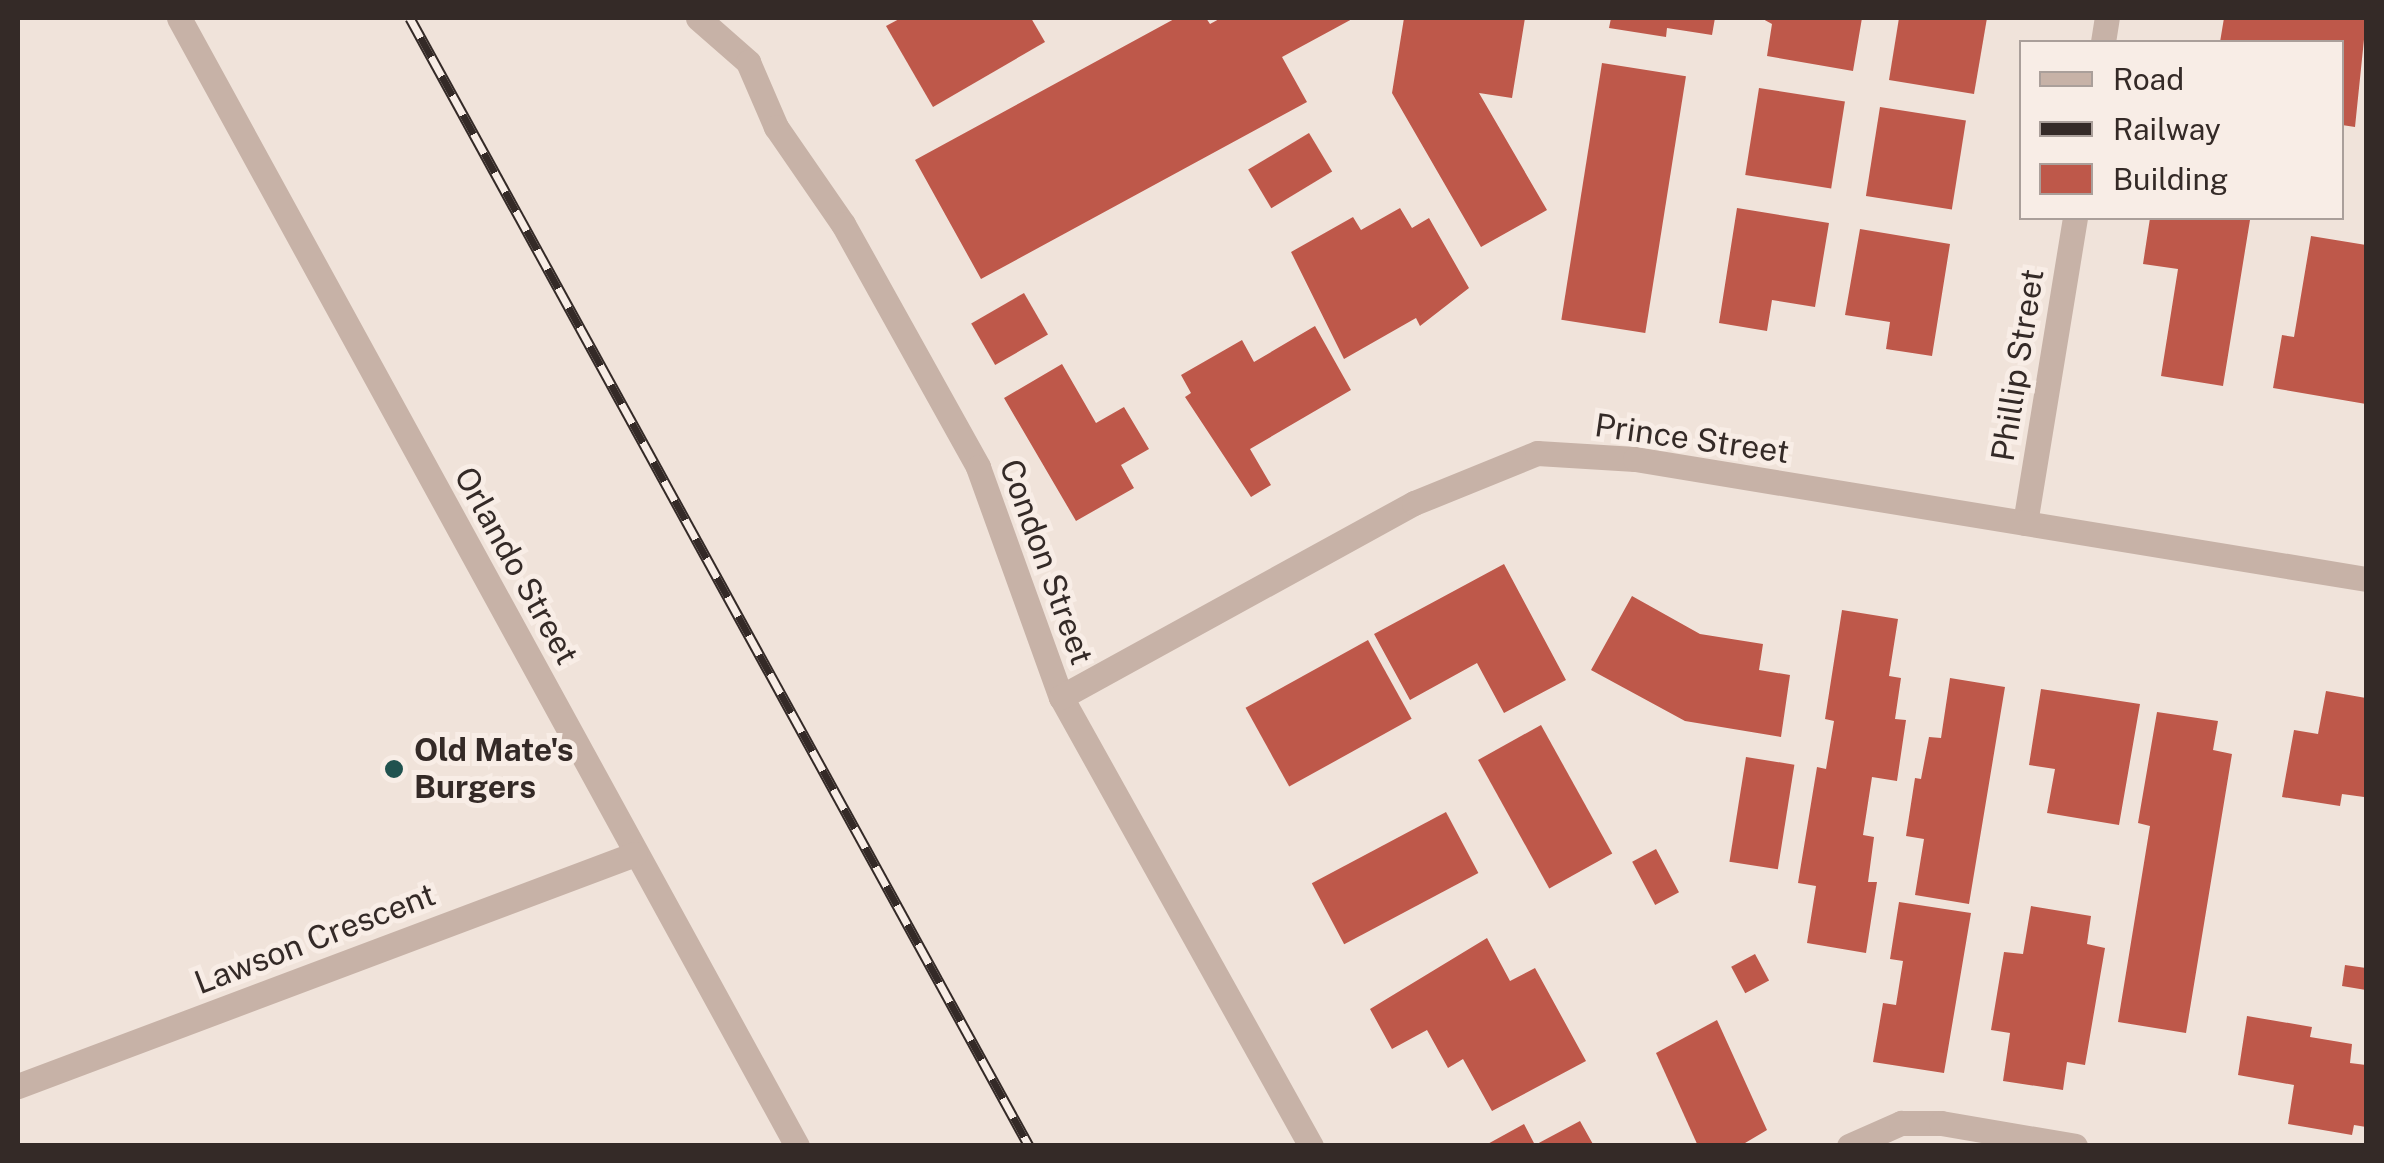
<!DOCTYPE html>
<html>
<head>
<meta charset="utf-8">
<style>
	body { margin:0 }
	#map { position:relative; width:2384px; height:1163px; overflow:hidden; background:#f0e3da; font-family:"Public Sans",sans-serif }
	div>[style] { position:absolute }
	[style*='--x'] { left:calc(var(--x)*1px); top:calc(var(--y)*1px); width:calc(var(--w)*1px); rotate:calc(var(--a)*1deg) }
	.building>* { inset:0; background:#be584a; transform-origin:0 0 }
	.minor>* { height:25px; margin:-12.5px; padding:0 12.5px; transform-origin:12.5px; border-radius:12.5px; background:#c7b2a7 }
	.rail>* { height:11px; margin-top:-5.5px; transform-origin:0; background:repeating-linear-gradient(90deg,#f8ede6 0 22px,#342a27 0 44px); box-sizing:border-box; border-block:2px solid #342a27 }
	.dots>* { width:28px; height:28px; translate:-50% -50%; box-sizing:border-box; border:5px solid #f8ede6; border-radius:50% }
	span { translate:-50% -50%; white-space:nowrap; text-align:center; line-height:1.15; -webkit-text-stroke:10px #f8ede6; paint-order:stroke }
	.street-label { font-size:32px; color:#342a27 }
	.poi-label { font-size:32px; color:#342a27; font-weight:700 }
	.left { translate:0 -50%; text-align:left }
	.frame { position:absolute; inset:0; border:20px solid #342a27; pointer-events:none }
	.legend { position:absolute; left:2019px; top:40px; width:325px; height:180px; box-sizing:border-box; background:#f8ede6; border:2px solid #aa9f9a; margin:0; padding:12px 18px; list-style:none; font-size:30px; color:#342a27 }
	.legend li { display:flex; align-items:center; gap:20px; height:50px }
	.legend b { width:50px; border:2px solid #aa9f9a }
</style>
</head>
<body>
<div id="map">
	<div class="building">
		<div style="clip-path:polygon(901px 18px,1031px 18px,1045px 42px,933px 107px,886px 26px)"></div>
		<div style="clip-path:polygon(1176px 18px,1206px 18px,1210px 24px,1221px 18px,1354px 18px,1282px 57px,1307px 102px,981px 279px,915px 160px)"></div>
		<div style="clip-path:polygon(1404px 18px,1525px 18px,1512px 98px,1479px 93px,1547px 210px,1481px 247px,1392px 93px)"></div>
		<div style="clip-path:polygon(1611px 18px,1715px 18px,1712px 35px,1667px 28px,1666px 37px,1609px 28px)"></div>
		<div style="clip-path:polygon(1761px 18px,1862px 18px,1853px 71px,1767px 56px,1772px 24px)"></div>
		<div style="clip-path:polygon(1899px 18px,1987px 18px,1974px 94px,1889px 80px)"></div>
		<div style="clip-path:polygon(2224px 18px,2366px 20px,2355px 127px,2342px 125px,2342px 42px,2220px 42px)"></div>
		<div style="left:1602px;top:63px;width:85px;height:260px;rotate:9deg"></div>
		<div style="left:1759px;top:88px;width:87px;height:88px;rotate:9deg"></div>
		<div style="left:1880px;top:107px;width:87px;height:90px;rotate:9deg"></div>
		<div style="left:1309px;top:133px;width:45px;height:71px;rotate:59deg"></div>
		<div style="clip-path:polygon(1400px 208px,1412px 228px,1429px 218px,1469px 288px,1420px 326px,1416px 318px,1344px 359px,1291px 252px,1353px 217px,1361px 230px)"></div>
		<div style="clip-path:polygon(1737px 208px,1829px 223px,1815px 307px,1772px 300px,1767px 331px,1719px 323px)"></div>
		<div style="clip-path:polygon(2150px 218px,2250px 220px,2223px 386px,2161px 376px,2178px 269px,2143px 264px)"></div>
		<div style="clip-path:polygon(1860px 229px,1950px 244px,1932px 356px,1886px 349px,1890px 322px,1845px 315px)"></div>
		<div style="clip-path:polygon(2311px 236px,2366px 245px,2366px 404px,2273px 388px,2282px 335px,2294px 337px)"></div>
		<div style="left:1024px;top:293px;width:48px;height:61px;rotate:60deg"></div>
		<div style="clip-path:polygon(1315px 326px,1351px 390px,1250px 449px,1271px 485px,1251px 497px,1185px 397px,1191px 393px,1181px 375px,1242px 340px,1254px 362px)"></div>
		<div style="clip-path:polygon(1062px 364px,1096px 423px,1124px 407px,1149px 449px,1121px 465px,1134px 488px,1076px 521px,1004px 398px)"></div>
		<div style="clip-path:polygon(1504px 564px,1566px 680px,1504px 713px,1477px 663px,1410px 700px,1374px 634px)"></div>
		<div style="clip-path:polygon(1632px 596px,1700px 634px,1763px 644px,1759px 670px,1790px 675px,1781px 737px,1685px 721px,1591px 670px)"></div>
		<div style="clip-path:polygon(1842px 610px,1898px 619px,1889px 676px,1901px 678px,1895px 719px,1906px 720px,1897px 781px,1872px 777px,1863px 835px,1874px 837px,1868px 882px,1877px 882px,1866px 953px,1807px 943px,1816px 886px,1798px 883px,1817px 767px,1826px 769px,1834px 721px,1825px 719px)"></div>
		<div style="left:1368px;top:640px;width:90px;height:140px;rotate:61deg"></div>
		<div style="clip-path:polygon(1950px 678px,2005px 687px,1969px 904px,1915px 895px,1924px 839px,1906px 836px,1915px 778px,1921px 779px,1929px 737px,1941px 738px)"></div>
		<div style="clip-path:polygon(2041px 689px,2140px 704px,2119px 825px,2047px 813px,2055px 769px,2029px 765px)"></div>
		<div style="clip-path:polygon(2326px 691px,2366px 698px,2364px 797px,2342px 794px,2340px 806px,2282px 797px,2294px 730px,2318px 734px)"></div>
		<div style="clip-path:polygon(2157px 712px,2218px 721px,2213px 750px,2232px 754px,2186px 1033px,2118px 1022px,2150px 826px,2138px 823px)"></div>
		<div style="left:1541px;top:725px;width:147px;height:72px;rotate:61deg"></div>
		<div style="left:1746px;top:757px;width:49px;height:106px;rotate:9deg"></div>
		<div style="left:1446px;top:812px;width:69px;height:152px;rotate:62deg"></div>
		<div style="left:1656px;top:849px;width:49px;height:27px;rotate:62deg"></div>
		<div style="clip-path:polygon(1899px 902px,1971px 913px,1944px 1073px,1873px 1062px,1883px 1003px,1896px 1005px,1903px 961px,1890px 959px)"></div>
		<div style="clip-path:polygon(2031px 906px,2091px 916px,2087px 944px,2105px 948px,2085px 1065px,2067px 1062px,2063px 1090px,2003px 1081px,2010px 1033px,1991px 1030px,2004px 952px,2023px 954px)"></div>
		<div style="clip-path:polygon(1487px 938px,1510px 981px,1535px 968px,1586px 1061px,1492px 1111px,1463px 1059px,1448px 1068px,1427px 1030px,1392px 1049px,1370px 1009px)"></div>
		<div style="left:1755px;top:954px;width:30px;height:27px;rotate:62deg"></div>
		<div style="clip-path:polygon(2345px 965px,2366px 968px,2366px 990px,2342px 986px)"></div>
		<div style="clip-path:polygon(2247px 1016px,2312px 1027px,2310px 1037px,2352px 1044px,2350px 1063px,2366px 1065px,2366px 1127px,2354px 1125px,2352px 1135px,2288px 1124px,2294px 1085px,2238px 1075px)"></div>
		<div style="clip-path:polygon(1717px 1020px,1767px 1130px,1740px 1146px,1698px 1146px,1656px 1053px)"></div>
		<div style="clip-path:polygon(1580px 1121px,1594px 1146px,1484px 1146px,1524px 1124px,1535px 1145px)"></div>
	</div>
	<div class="minor">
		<div style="--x:179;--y:18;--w:1286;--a:61.28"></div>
		<div style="--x:698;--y:18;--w:67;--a:41.3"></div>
		<div style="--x:748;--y:62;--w:71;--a:66.7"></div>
		<div style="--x:776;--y:127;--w:118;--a:55.4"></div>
		<div style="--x:843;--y:224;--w:278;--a:60.9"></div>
		<div style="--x:978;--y:467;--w:245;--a:70.2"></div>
		<div style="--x:1061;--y:697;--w:514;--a:60.89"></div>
		<div style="--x:2103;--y:42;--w:24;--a:-81"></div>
		<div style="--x:2025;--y:523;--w:309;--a:-80.7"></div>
		<div style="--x:1061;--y:697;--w:403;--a:-28.8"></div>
		<div style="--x:1414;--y:503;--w:133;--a:-22.1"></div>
		<div style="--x:1537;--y:453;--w:98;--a:3.5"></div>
		<div style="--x:1635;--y:459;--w:741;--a:9.32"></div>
		<div style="--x:18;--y:1086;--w:659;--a:-20.61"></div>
		<div style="--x:1849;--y:1146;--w:57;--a:-23.9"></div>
		<div style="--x:1901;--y:1123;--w:40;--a:0"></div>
		<div style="--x:1941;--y:1123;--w:136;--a:9.7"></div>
	</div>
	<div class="rail">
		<div style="--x:410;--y:18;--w:1287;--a:61.24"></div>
	</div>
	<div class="dots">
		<div style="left:394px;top:769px;background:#20524f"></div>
	</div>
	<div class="street-label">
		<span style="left:2018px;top:365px;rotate:-81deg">Phillip Street</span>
		<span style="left:1692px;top:439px;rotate:8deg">Prince Street</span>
		<span style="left:1046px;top:562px;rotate:70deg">Condon Street</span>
		<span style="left:516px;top:566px;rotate:61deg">Orlando Street</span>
		<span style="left:315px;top:939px;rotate:-21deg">Lawson Crescent</span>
	</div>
	<div class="poi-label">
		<span class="left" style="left:414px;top:769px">Old Mate's<br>Burgers</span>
	</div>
	<div class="frame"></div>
	<ul class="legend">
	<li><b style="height:12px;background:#c7b2a7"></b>Road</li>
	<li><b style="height:12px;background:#342a27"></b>Railway</li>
	<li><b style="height:28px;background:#be584a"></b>Building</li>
	</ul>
</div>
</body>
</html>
